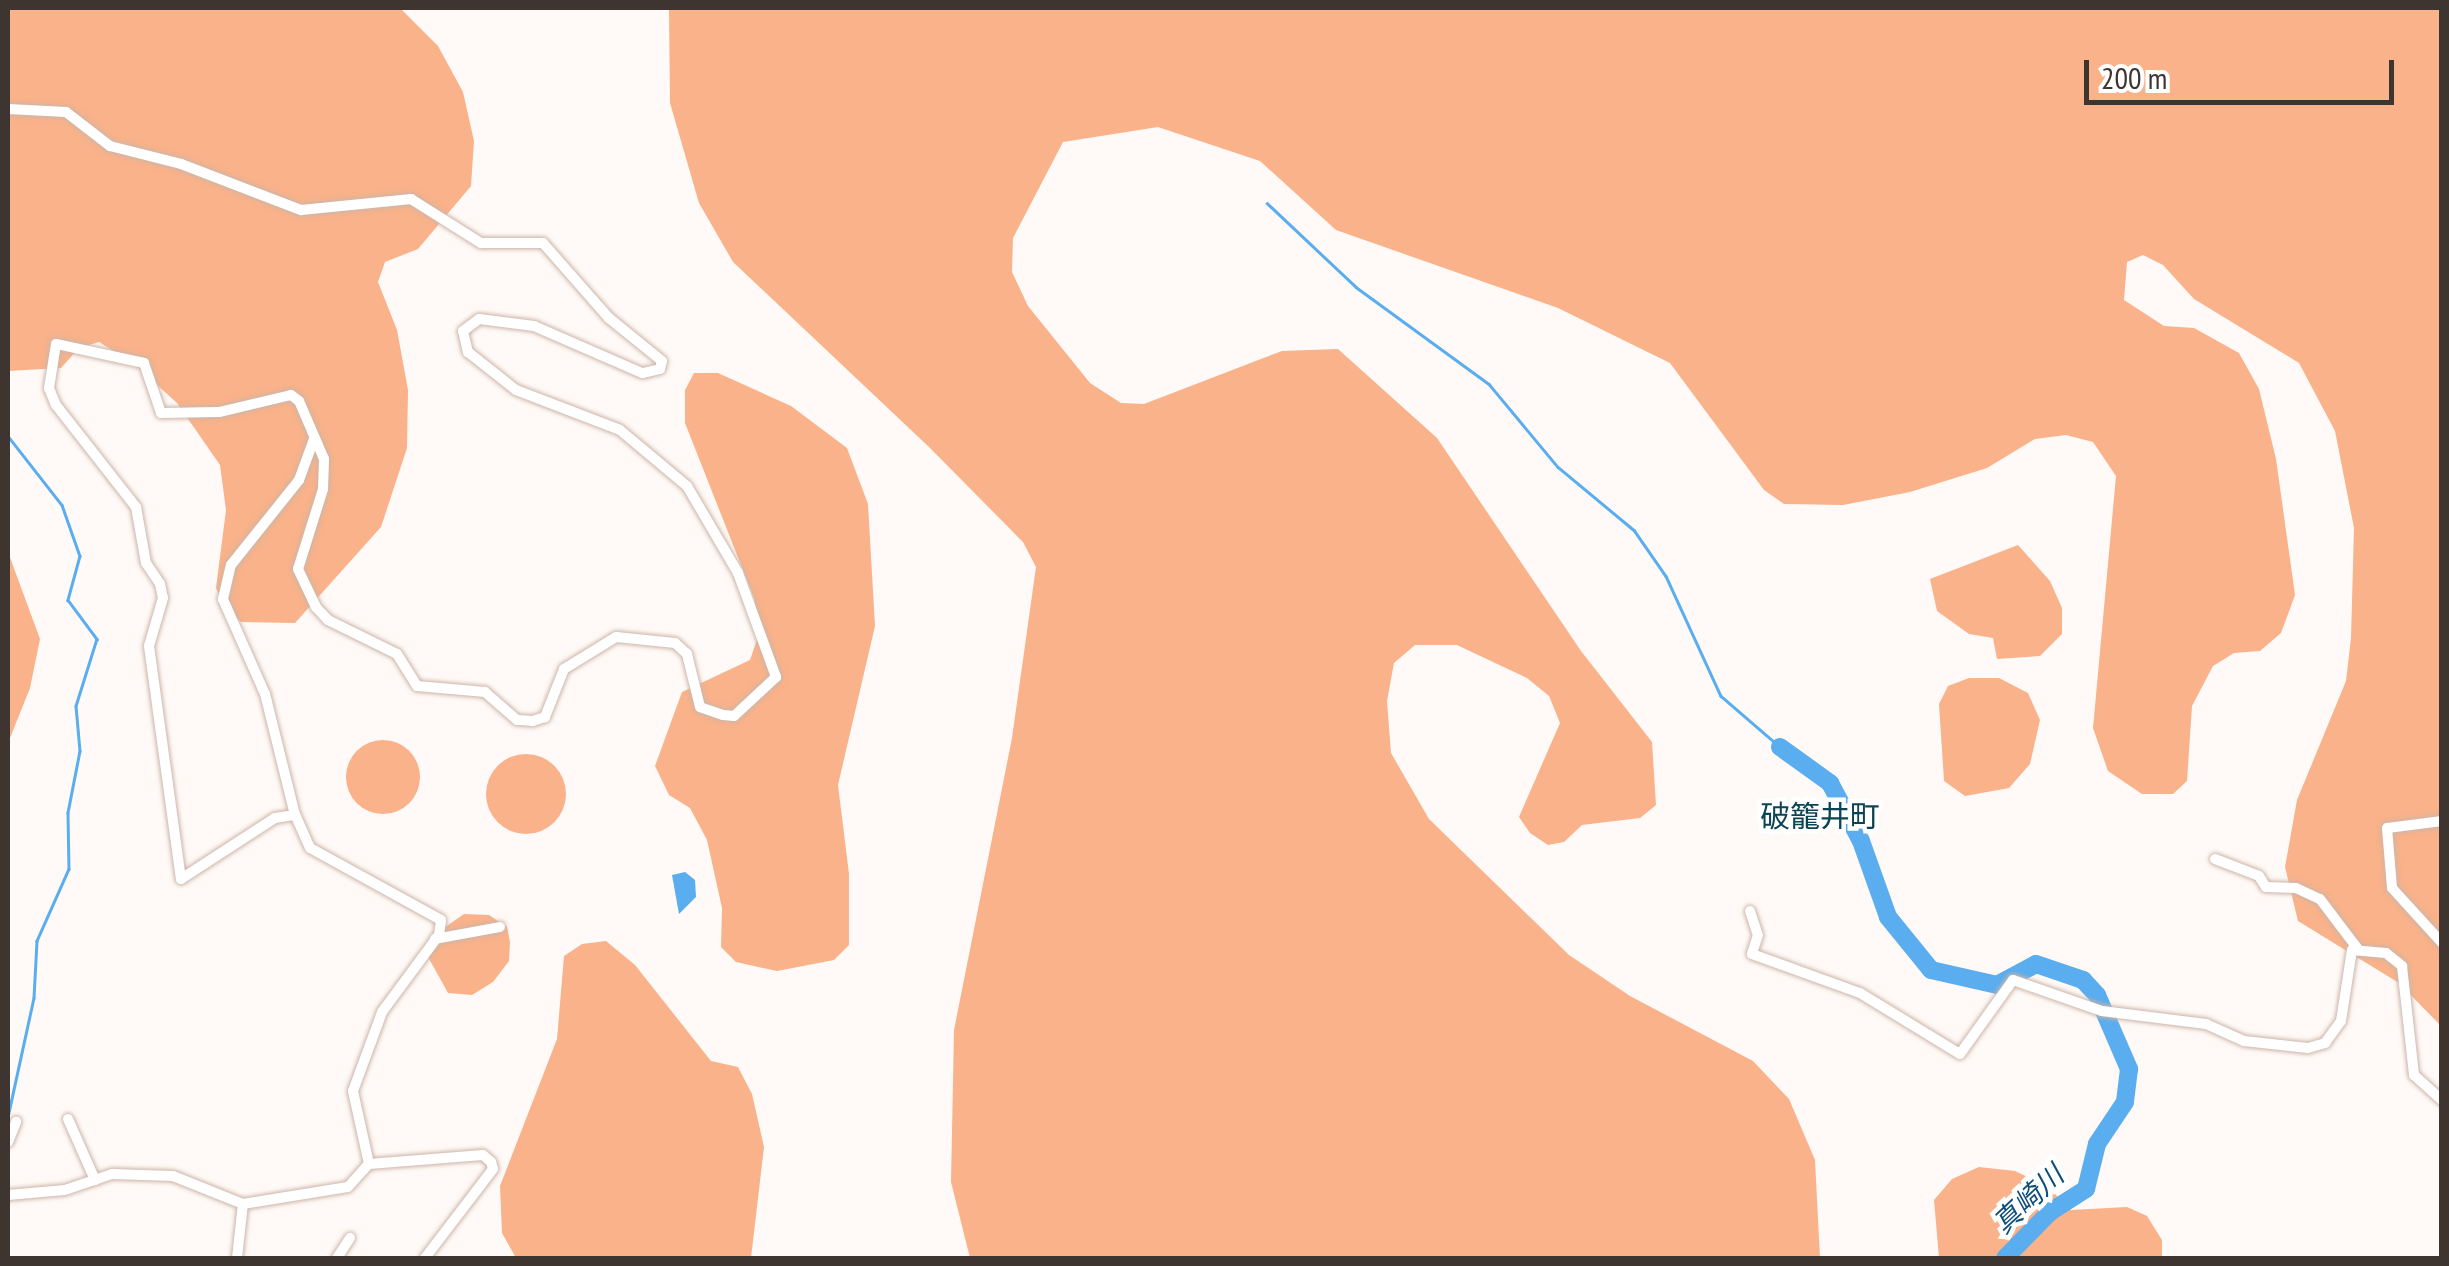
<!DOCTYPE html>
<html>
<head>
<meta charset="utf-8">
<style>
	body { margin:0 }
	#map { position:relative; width:2449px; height:1266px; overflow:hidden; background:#fffaf7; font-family:"PT Sans Narrow","Noto Sans JP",sans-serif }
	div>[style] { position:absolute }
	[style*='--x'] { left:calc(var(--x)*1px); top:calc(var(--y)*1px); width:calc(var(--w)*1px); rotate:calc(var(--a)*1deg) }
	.forest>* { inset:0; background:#f9b289 }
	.round { border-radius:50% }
	.water>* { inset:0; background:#5aadee }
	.stream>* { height:2.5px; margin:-1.25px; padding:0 1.25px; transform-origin:1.25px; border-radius:1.25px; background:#5aadee }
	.river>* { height:18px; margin:-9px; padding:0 9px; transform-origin:9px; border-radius:9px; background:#5aadee }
	.roads { filter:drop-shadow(0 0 2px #cdb5a9) drop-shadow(0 0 2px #cdb5a9) }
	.street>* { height:10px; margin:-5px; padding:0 5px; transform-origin:5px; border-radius:5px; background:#fff }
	span { translate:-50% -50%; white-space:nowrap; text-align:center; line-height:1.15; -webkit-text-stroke:9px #fff; paint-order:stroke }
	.water-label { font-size:28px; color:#0f4e78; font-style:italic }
	.quarter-label { font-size:30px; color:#0c4453 }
	.frame { position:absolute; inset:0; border:10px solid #3e3530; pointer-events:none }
	.scale { position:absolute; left:2084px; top:60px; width:310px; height:45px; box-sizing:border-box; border:5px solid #3e3530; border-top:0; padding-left:12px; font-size:30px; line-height:35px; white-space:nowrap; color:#3e3530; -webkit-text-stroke:8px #fff; paint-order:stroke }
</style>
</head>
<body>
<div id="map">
	<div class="forest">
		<div style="clip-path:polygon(8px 8px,400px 8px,438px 46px,463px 92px,474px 141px,471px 186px,418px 249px,385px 262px,378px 282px,397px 330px,408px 390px,407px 448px,381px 527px,295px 623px,241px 622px,227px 611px,216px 588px,226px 510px,220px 465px,177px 403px,133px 363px,99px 342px,79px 348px,61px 368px,8px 371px)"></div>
		<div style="clip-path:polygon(669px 8px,2441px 8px,2441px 1026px,2399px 983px,2298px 921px,2285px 867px,2297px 800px,2346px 681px,2351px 638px,2354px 528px,2335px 431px,2299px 363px,2194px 299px,2163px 265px,2143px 255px,2127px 262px,2124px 300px,2164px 326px,2194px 328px,2239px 353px,2259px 389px,2276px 459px,2295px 595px,2281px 633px,2260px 651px,2234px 653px,2213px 666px,2192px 706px,2187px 781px,2173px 794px,2142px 794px,2108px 771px,2093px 728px,2116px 476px,2093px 442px,2066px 435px,2035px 439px,1987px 468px,1910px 492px,1843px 505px,1784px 504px,1764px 490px,1670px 363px,1558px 308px,1336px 230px,1260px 161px,1158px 127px,1063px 142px,1013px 238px,1012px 272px,1028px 306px,1090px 383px,1121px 403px,1144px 404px,1282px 351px,1338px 349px,1437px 438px,1581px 651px,1652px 742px,1656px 805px,1640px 818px,1582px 825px,1564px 842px,1548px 845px,1530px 833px,1519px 817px,1560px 723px,1549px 696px,1527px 678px,1457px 645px,1415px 645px,1394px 663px,1387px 701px,1391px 753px,1429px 819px,1569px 955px,1630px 996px,1753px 1061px,1789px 1099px,1815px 1160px,1820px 1258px,970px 1258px,951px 1182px,954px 1030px,1012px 738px,1036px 567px,1023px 542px,929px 447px,733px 262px,699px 203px,670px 103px)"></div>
		<div style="clip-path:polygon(694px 373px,718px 373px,791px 406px,847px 448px,868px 504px,875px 626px,838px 785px,849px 874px,849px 945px,834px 960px,777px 971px,736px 962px,721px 947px,722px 908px,707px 840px,690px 808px,669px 795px,655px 766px,682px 692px,750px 660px,760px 631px,754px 598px,685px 423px,685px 390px)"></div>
		<div style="clip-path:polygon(2018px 545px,2050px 581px,2062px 608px,2062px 634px,2040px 656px,1997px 659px,1993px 638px,1969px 634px,1937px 611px,1930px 579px)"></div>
		<div style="clip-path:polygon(8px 552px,40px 639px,30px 688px,8px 743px)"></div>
		<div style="clip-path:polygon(1969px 678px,1999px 678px,2028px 693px,2040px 720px,2030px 764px,2009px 788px,1965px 796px,1944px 781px,1939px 704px,1948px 686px)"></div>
		<div class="round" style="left:346px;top:740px;width:74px;height:74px"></div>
		<div class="round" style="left:486px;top:754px;width:80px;height:80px"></div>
		<div style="clip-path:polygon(464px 914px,489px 915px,507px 927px,510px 942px,509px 961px,493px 982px,472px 995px,448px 993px,427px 955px,431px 937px)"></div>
		<div style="clip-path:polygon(606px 941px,635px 965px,711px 1061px,738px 1067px,752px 1094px,764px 1147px,751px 1258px,516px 1258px,502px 1233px,500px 1186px,557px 1039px,564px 956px,582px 944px)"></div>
		<div style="clip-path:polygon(1979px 1167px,2015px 1171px,2047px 1186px,2071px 1210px,2127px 1207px,2147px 1216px,2162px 1240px,2162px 1258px,1939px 1258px,1934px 1200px,1952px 1179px)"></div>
	</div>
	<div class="water">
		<div style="clip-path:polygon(685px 872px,695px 880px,696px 897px,679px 914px,672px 875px)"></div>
	</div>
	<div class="stream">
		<div style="--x:1267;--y:203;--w:122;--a:43.3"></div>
		<div style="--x:1356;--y:287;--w:165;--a:36.1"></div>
		<div style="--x:1489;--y:384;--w:108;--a:50.3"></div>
		<div style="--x:1558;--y:467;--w:99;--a:39.7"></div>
		<div style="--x:1634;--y:530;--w:56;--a:55.2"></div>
		<div style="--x:1666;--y:576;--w:132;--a:65.4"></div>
		<div style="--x:1721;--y:696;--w:78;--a:40.8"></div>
		<div style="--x:8;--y:436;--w:88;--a:52"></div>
		<div style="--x:62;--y:505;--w:54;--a:70.6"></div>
		<div style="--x:80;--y:556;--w:46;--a:105.3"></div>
		<div style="--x:68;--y:600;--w:49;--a:53.4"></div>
		<div style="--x:97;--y:639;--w:70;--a:107.4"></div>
		<div style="--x:76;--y:706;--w:45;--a:84.9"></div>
		<div style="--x:80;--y:751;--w:63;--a:101"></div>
		<div style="--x:68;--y:813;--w:56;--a:89"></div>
		<div style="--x:69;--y:869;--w:79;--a:114"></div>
		<div style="--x:37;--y:941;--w:57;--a:93"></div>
		<div style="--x:34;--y:998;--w:122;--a:102.3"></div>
	</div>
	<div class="river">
		<div style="--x:1780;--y:747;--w:62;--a:35.8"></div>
		<div style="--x:1830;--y:783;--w:66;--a:61.9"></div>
		<div style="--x:1861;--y:841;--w:81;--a:70.4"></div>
		<div style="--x:1888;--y:917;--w:68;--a:50.9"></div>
		<div style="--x:1931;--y:970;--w:68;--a:12.8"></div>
		<div style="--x:1997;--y:985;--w:44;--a:-28.3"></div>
		<div style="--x:2036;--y:964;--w:50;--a:18.8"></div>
		<div style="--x:2083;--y:980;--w:21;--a:47"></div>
		<div style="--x:2097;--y:995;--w:81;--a:66.6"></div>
		<div style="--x:2129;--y:1069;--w:33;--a:97"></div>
		<div style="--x:2125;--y:1102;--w:50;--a:123.7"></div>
		<div style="--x:2097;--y:1144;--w:46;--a:103.7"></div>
		<div style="--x:2086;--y:1189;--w:43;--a:147.4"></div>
		<div style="--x:2050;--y:1212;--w:64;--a:134.4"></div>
	</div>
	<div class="roads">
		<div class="street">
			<div style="--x:8;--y:109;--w:58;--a:3"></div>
			<div style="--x:66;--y:112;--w:56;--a:37.7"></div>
			<div style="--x:110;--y:146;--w:73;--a:14.2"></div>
			<div style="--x:181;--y:164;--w:129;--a:21"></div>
			<div style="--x:301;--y:210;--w:111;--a:-5.7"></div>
			<div style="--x:411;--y:199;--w:83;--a:32.2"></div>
			<div style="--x:481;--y:243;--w:62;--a:0"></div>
			<div style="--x:543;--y:243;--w:100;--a:48.7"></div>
			<div style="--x:609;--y:318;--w:68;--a:39.1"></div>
			<div style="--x:662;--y:361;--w:8;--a:104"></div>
			<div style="--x:660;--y:369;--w:18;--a:167"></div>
			<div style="--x:642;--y:373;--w:118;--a:-156.5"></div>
			<div style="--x:534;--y:326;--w:55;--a:-172.7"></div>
			<div style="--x:479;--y:319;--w:20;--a:143"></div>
			<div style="--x:463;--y:331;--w:22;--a:77"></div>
			<div style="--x:468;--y:352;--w:61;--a:38.4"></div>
			<div style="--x:516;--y:390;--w:111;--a:21"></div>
			<div style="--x:620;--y:430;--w:87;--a:39.9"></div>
			<div style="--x:687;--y:486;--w:101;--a:59.6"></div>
			<div style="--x:738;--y:573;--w:111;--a:69.9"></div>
			<div style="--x:776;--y:677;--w:57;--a:137.1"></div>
			<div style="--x:734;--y:716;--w:11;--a:-175"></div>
			<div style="--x:723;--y:715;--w:24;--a:-161"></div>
			<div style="--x:700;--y:707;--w:55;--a:-103.8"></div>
			<div style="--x:687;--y:654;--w:16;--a:-137"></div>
			<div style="--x:675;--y:643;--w:59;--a:-174.2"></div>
			<div style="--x:616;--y:637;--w:61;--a:148.4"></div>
			<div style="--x:564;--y:669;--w:52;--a:111.6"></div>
			<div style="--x:545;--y:717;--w:13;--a:162"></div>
			<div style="--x:533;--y:721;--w:16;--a:-176"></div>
			<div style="--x:517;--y:720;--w:43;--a:-138.8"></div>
			<div style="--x:485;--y:692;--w:68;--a:-175"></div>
			<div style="--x:417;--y:686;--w:38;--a:-122"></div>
			<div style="--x:397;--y:654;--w:77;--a:-153.8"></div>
			<div style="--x:328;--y:620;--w:18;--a:-133"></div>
			<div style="--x:316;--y:607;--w:42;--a:-115.3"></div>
			<div style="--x:298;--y:569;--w:84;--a:-72.6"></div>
			<div style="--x:323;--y:489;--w:30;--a:-88"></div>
			<div style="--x:324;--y:459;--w:63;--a:-113.3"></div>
			<div style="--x:299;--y:401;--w:10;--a:-143"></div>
			<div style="--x:291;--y:395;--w:74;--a:166.7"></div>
			<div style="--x:219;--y:412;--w:58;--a:179"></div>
			<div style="--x:161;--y:413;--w:53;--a:-108.8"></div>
			<div style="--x:144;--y:363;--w:90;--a:-167.8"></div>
			<div style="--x:56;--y:344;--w:45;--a:99"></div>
			<div style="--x:49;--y:388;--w:18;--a:68"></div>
			<div style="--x:56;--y:405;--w:130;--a:51.9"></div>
			<div style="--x:136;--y:507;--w:57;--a:79.9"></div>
			<div style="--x:146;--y:563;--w:25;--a:56"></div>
			<div style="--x:160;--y:584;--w:14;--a:78"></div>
			<div style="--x:163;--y:598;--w:50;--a:106.3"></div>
			<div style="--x:149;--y:646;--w:235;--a:82.2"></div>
			<div style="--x:181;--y:879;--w:112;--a:-33"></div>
			<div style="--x:275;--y:818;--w:20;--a:-9"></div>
			<div style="--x:2442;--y:821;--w:55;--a:172.7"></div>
			<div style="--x:2387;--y:828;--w:60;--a:85.2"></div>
			<div style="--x:2392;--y:888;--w:74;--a:47.7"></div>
			<div style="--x:2215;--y:859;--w:47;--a:21.1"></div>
			<div style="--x:2259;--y:876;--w:13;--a:58"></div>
			<div style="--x:2266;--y:887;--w:30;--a:2"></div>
			<div style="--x:2296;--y:888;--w:26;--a:25"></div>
			<div style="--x:2320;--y:899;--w:63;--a:52.8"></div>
			<div style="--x:1750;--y:911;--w:25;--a:72"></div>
			<div style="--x:1758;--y:935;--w:20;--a:108"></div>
			<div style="--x:1752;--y:954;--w:115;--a:19.9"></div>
			<div style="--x:1860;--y:993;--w:117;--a:31.4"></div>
			<div style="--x:1960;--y:1054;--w:91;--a:-54.4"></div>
			<div style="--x:2013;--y:980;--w:94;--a:19.2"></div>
			<div style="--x:2102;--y:1011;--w:105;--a:7.1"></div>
			<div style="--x:2206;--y:1024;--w:42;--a:24.1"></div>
			<div style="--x:2244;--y:1041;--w:64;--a:6.2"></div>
			<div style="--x:2308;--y:1048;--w:18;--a:-16"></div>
			<div style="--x:2325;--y:1043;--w:27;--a:-54"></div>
			<div style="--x:2341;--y:1021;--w:72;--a:-81.2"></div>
			<div style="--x:2352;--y:950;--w:34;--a:5"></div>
			<div style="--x:2386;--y:953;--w:21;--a:39"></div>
			<div style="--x:2402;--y:966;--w:110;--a:83.7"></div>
			<div style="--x:2414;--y:1075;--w:38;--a:42"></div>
			<div style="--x:435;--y:939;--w:66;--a:-10.5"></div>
			<div style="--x:68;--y:1119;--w:67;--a:66.1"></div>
			<div style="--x:8;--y:1142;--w:22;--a:-68"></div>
			<div style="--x:369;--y:1164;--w:114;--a:-4.5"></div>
			<div style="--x:483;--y:1155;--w:11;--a:41"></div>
			<div style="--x:491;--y:1162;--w:7;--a:74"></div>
			<div style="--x:493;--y:1169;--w:112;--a:127.4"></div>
			<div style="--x:8;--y:1195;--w:57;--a:-5"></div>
			<div style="--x:65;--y:1190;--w:50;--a:-18.8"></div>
			<div style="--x:112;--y:1174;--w:61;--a:1.9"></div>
			<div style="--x:173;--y:1176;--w:75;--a:21.8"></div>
			<div style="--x:243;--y:1204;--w:106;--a:-9.2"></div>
			<div style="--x:348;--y:1187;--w:31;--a:-48"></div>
			<div style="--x:369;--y:1164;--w:75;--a:-102.4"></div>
			<div style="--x:353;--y:1091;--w:84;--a:-69.8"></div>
			<div style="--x:382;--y:1012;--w:96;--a:-53.5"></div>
			<div style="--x:439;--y:935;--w:15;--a:-82"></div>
			<div style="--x:441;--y:920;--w:149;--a:-151.2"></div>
			<div style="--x:310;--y:848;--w:36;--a:-114"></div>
			<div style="--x:295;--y:815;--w:125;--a:-103.9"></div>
			<div style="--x:265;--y:694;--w:104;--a:-113.9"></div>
			<div style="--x:223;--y:599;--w:35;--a:-77"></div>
			<div style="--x:231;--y:565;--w:109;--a:-51.3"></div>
			<div style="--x:299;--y:480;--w:44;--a:-69.9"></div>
			<div style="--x:237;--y:1258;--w:54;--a:-83.7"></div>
			<div style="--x:337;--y:1258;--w:24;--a:-57"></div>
		</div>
	</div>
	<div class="water-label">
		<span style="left:2028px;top:1199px;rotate:-43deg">真崎川</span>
	</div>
	<div class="quarter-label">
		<span style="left:1820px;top:816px">破籠井町</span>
	</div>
	<div class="frame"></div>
	<div class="scale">200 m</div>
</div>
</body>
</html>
